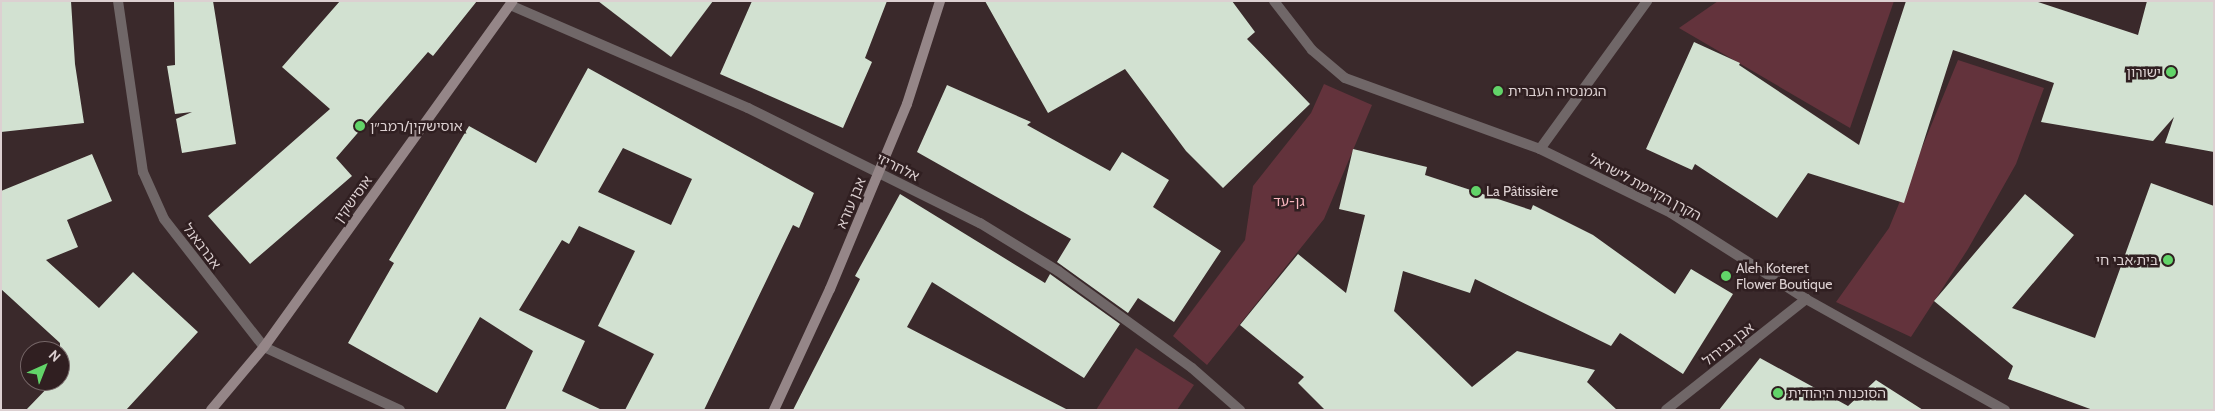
<!DOCTYPE html>
<html>
<head>
<meta charset="utf-8">
<style>
	body { margin:0 }
	#map { position:relative; width:2215px; height:411px; overflow:hidden; background:#3a292b; font-family:Cabin,"Noto Sans Hebrew",sans-serif }
	div>[style] { position:absolute }
	[style*='--x'] { left:calc(var(--x)*1px); top:calc(var(--y)*1px); width:calc(var(--w)*1px); rotate:calc(var(--a)*1deg) }
	.green>* { inset:0; background:#63333c }
	.building>* { inset:0; background:#d2e1d1 }
	.lane>* { height:10px; margin:-5px; padding:0 5px; transform-origin:5px; border-radius:5px; background:#706768 }
	.street>* { height:10px; margin:-5px; padding:0 5px; transform-origin:5px; border-radius:5px; background:#706768 }
	.secondary>* { height:10px; margin:-5px; padding:0 5px; transform-origin:5px; border-radius:5px; background:#958688 }
	.dots>* { width:14px; height:14px; translate:-50% -50%; box-sizing:border-box; border:2px solid #301f21; border-radius:50% }
	span { translate:-50% -50%; white-space:nowrap; text-align:center; line-height:1.15; -webkit-text-stroke:5px #301f21; paint-order:stroke }
	.poi-label { font-size:14px; color:#dcd0d1 }
	.right { translate:-100% -50%; text-align:right }
	.left { translate:0 -50%; text-align:left }
	.street-label { font-size:14px; color:#dcd0d1 }
	.park-label { font-size:14px; color:#fab7c0 }
	.frame { position:absolute; inset:0; border:2px solid #dcd0d1; pointer-events:none }
	.north { position:absolute; left:20px; top:341px; width:50px; height:50px; box-sizing:border-box; background:#301f21; border:1px solid #756667; border-radius:50%; rotate:44deg; font-size:14px; font-weight:700; line-height:20px; text-align:center; color:#dcd0d1 }
	.north::after { content:''; display:block; margin:auto; width:18px; height:22px; background:#62d469; clip-path:polygon(50% 0,100% 100%,50% 72%,0 100%) }
</style>
</head>
<body>
<div id="map">
	<div class="green">
		<div style="clip-path:polygon(1718px 1px,1894px 1px,1850px 128px,1679px 28px)"></div>
		<div style="clip-path:polygon(1958px 60px,2044px 88px,2016px 164px,1968px 249px,1911px 337px,1836px 302px,1889px 228px)"></div>
		<div style="clip-path:polygon(1324px 84px,1372px 105px,1324px 219px,1207px 365px,1173px 336px,1245px 240px,1253px 186px,1311px 113px)"></div>
		<div style="clip-path:polygon(1136px 348px,1194px 385px,1177px 410px,1096px 410px)"></div>
	</div>
	<div class="building">
		<div style="clip-path:polygon(1px 1px,71px 1px,75px 64px,84px 123px,1px 132px)"></div>
		<div style="clip-path:polygon(174px 1px,213px 1px,236px 144px,182px 153px,176px 119px,192px 112px,175px 114px,167px 66px,175px 65px)"></div>
		<div style="clip-path:polygon(340px 1px,477px 1px,433px 56px,428px 52px,336px 158px,352px 176px,250px 264px,208px 216px,330px 109px,282px 67px)"></div>
		<div style="clip-path:polygon(598px 1px,713px 1px,671px 57px)"></div>
		<div style="clip-path:polygon(752px 1px,887px 1px,865px 58px,872px 62px,843px 128px,720px 74px)"></div>
		<div style="clip-path:polygon(985px 1px,1232px 1px,1255px 32px,1247px 39px,1310px 104px,1223px 188px,1186px 151px,1125px 69px,1048px 113px)"></div>
		<div style="clip-path:polygon(1906px 1px,2035px 1px,2138px 35px,2147px 1px,2214px 1px,2214px 152px,2165px 143px,2174px 117px,2153px 141px,2041px 122px,2054px 83px,1953px 50px,1904px 203px,1808px 173px,1777px 218px,1695px 164px,1692px 170px,1646px 149px,1694px 42px,1740px 63px,1739px 65px,1859px 145px)"></div>
		<div style="clip-path:polygon(evenodd,588px 68px,814px 193px,799px 228px,793px 225px,704px 410px,625px 410px,654px 354px,598px 326px,635px 251px,579px 226px,569px 244px,562px 240px,519px 310px,585px 341px,562px 391px,602px 410px,505px 410px,533px 351px,480px 317px,437px 393px,348px 343px,394px 263px,389px 260px,469px 126px,536px 163px,588px 68px,623px 148px,692px 179px,671px 225px,598px 192px,623px 148px)"></div>
		<div style="clip-path:polygon(947px 85px,1031px 122px,1027px 125px,1110px 171px,1122px 152px,1169px 180px,1153px 207px,1221px 251px,1174px 322px,1138px 298px,1128px 313px,1057px 262px,1071px 239px,917px 152px)"></div>
		<div style="clip-path:polygon(1353px 149px,1427px 167px,1425px 175px,1531px 210px,1533px 205px,1593px 235px,1675px 294px,1691px 269px,1733px 294px,1683px 374px,1620px 333px,1611px 346px,1475px 279px,1470px 293px,1403px 271px,1394px 311px,1472px 387px,1517px 351px,1595px 370px,1587px 382px,1617px 410px,1325px 410px,1298px 383px,1304px 377px,1240px 325px,1298px 254px,1346px 293px,1365px 215px,1339px 209px)"></div>
		<div style="clip-path:polygon(92px 154px,112px 201px,67px 220px,78px 247px,46px 260px,99px 308px,133px 272px,198px 332px,126px 410px,26px 410px,54px 381px,60px 381px,60px 343px,1px 289px,1px 191px)"></div>
		<div style="clip-path:polygon(2151px 183px,2214px 206px,2214px 410px,2093px 410px,2008px 379px,2013px 366px,1934px 301px,2025px 194px,2074px 235px,2012px 308px,2095px 338px)"></div>
		<div style="clip-path:polygon(900px 194px,1045px 283px,1050px 274px,1120px 324px,1084px 378px,932px 282px,907px 327px,1068px 410px,793px 410px,860px 279px,855px 276px)"></div>
		<div style="clip-path:polygon(1760px 358px,1848px 406px,1876px 380px,1923px 410px,1719px 410px)"></div>
	</div>
	<div class="lane">
		<div style="--x:1540;--y:149;--w:183;--a:-54.1"></div>
	</div>
	<div class="street">
		<div style="--x:118;--y:1;--w:173;--a:81.7"></div>
		<div style="--x:143;--y:172;--w:51;--a:65.9"></div>
		<div style="--x:164;--y:219;--w:162;--a:52"></div>
		<div style="--x:264;--y:347;--w:150;--a:24.9"></div>
		<div style="--x:1274;--y:1;--w:62;--a:52.2"></div>
		<div style="--x:1312;--y:50;--w:43;--a:40.3"></div>
		<div style="--x:1345;--y:78;--w:208;--a:20"></div>
		<div style="--x:1540;--y:149;--w:146;--a:26"></div>
		<div style="--x:1671;--y:213;--w:160;--a:32.5"></div>
		<div style="--x:1806;--y:299;--w:228;--a:29.2"></div>
		<div style="--x:510;--y:5;--w:259;--a:23.4"></div>
		<div style="--x:748;--y:108;--w:259;--a:26.4"></div>
		<div style="--x:980;--y:223;--w:92;--a:31.6"></div>
		<div style="--x:1058;--y:271;--w:165;--a:35.9"></div>
		<div style="--x:1192;--y:368;--w:64;--a:41.2"></div>
		<div style="--x:1666;--y:410;--w:179;--a:-38.4"></div>
	</div>
	<div class="secondary">
		<div style="--x:211;--y:410;--w:82;--a:-49.9"></div>
		<div style="--x:264;--y:347;--w:426;--a:-54.3"></div>
		<div style="--x:774;--y:410;--w:133;--a:-65.2"></div>
		<div style="--x:830;--y:289;--w:200;--a:-67.4"></div>
		<div style="--x:907;--y:104;--w:108;--a:-72.2"></div>
	</div>
	<div class="dots">
		<div style="left:2171px;top:72px;background:#62d469"></div>
		<div style="left:1498px;top:91px;background:#62d469"></div>
		<div style="left:360px;top:126px;background:#62d469"></div>
		<div style="left:1476px;top:191px;background:#62d469"></div>
		<div style="left:2168px;top:260px;background:#62d469"></div>
		<div style="left:1726px;top:276px;background:#62d469"></div>
		<div style="left:1778px;top:393px;background:#62d469"></div>
	</div>
	<div class="poi-label">
		<span class="right" style="left:2161px;top:72px">ישורון</span>
		<span class="left" style="left:1508px;top:91px">הגמנסיה העברית</span>
		<span class="left" style="left:370px;top:126px">אוסישקין/רמב״ן</span>
		<span class="left" style="left:1486px;top:191px">La Pâtissière</span>
		<span class="right" style="left:2158px;top:260px">בית אבי חי</span>
		<span class="left" style="left:1736px;top:276px">Aleh Koteret<br>Flower Boutique</span>
		<span class="left" style="left:1788px;top:393px">הסוכנות היהודית</span>
	</div>
	<div class="street-label">
		<span style="left:898px;top:167px;rotate:26deg">אלחריזי</span>
		<span style="left:1645px;top:187px;rotate:28deg">הקרן הקיימת לישראל</span>
		<span style="left:353px;top:199px;rotate:-54deg">אוסישקין</span>
		<span style="left:851px;top:203px;rotate:-67deg">אבן עזרא</span>
		<span style="left:202px;top:246px;rotate:53deg">אברבאנל</span>
		<span style="left:1728px;top:344px;rotate:-38deg">אבן גבירול</span>
	</div>
	<div class="park-label">
		<span style="left:1289px;top:201px">גן-עד</span>
	</div>
	<div class="frame"></div>
	<div class="north">N</div>
</div>
</body>
</html>
